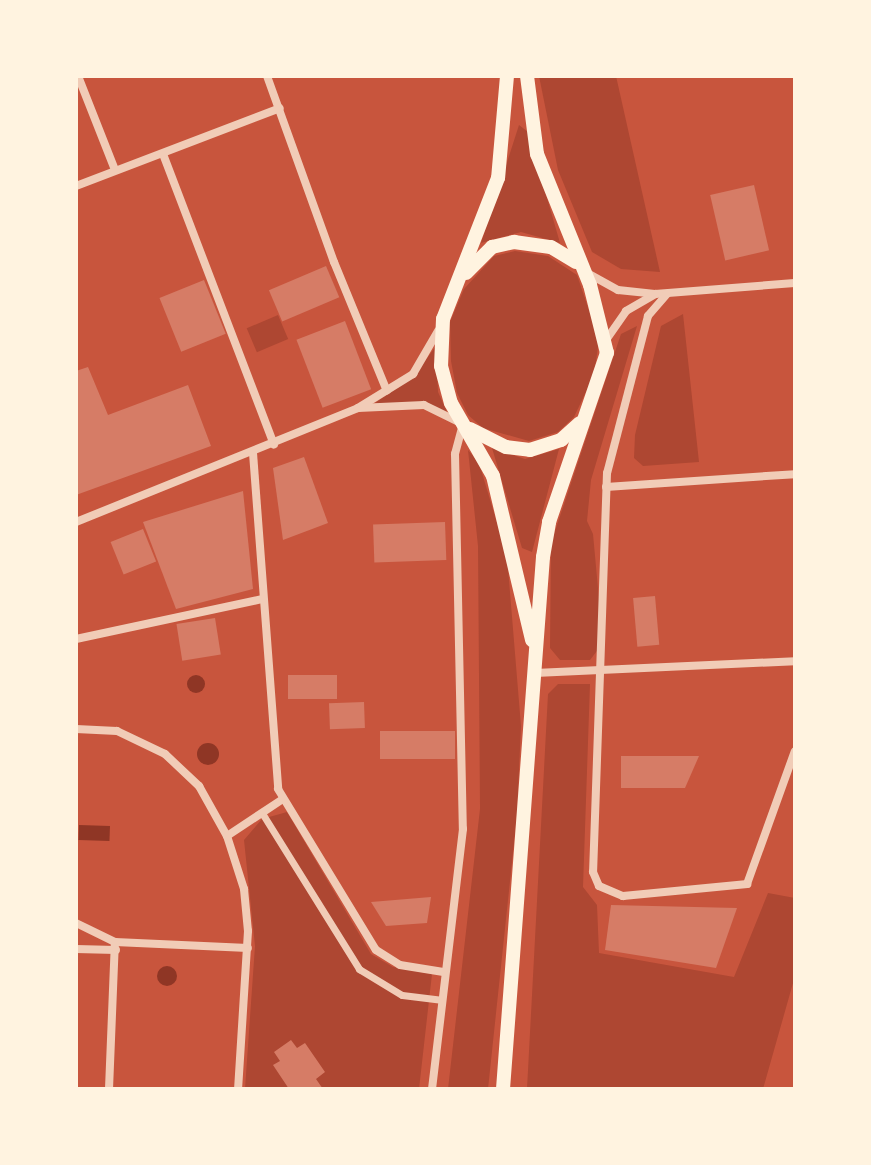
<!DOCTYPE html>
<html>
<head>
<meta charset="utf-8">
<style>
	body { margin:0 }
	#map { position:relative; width:871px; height:1165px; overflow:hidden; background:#c8553d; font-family:"Sofia Sans Condensed",sans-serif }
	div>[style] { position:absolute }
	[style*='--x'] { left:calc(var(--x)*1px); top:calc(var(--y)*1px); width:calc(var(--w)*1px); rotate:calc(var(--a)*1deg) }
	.green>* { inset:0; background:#ae4732; transform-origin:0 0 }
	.water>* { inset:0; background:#8f3625; transform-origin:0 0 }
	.round { border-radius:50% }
	.building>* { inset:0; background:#d67c66; transform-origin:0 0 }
	.pedestrian>* { height:7px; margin:-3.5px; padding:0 3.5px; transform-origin:3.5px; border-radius:3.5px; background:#f1ccb7 }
	.minor>* { height:8px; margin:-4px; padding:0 4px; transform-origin:4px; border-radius:4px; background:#f1ccb7 }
	.primary>* { height:14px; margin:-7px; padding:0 7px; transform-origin:7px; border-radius:7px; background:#fff3e0 }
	span { translate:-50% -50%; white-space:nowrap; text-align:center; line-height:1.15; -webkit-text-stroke:7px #fff3e0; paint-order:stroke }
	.frame { position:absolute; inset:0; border:78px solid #fff3e0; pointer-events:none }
</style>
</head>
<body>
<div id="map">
	<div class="green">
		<div style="clip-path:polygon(539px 76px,616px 76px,660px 272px,621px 269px,592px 252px,558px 170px)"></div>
		<div style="clip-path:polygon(519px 125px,528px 132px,560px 243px,521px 232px,481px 243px)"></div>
		<div style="clip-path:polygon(515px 251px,548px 256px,577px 275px,599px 340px,594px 375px,574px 417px,558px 432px,529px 441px,483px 428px,468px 415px,457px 393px,451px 361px,450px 322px,464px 289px,494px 256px)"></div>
		<div style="clip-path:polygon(683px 314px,699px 462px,643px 466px,634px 458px,635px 435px,661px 326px)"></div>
		<div style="left:278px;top:315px;width:26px;height:34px;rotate:67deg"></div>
		<div style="clip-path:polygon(637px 326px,591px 480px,587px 521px,593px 534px,603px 643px,590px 660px,560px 660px,550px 648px,551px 543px,621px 334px)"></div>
		<div style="clip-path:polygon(436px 346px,438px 392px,447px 412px,375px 403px,414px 376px)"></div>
		<div style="clip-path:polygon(492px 448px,525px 459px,559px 449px,532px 552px,522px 548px)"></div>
		<div style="clip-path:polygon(468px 450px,479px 463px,507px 556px,521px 726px,517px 815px,488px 1089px,448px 1089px,480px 809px,478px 546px)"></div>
		<div style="clip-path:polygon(558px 684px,590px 684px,583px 887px,597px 905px,599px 953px,734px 977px,768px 893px,795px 898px,795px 976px,763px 1089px,527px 1089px,548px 694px)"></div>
		<div style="clip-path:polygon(287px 812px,371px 954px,393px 967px,432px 974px,419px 1089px,245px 1089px,255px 946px,244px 840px,262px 819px)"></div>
	</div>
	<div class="water">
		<div class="round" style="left:187px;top:675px;width:18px;height:18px"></div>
		<div class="round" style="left:197px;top:743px;width:22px;height:22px"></div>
		<div style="left:79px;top:825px;width:31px;height:15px;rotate:2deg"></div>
		<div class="round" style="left:157px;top:966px;width:20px;height:20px"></div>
	</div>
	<div class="building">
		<div style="left:754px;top:185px;width:67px;height:45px;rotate:77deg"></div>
		<div style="left:326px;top:266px;width:34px;height:62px;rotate:67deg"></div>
		<div style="left:204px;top:280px;width:58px;height:48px;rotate:68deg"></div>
		<div style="left:345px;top:321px;width:73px;height:52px;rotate:69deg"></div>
		<div style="clip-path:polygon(88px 367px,108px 415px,188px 385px,211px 446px,76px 495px,76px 371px)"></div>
		<div style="clip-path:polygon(304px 457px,328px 523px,283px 540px,273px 468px)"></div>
		<div style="clip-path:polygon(243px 491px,253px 589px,176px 609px,143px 522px)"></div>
		<div style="left:445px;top:522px;width:38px;height:72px;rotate:88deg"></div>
		<div style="left:143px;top:529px;width:35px;height:35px;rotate:68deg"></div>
		<div style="left:655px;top:596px;width:49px;height:22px;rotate:85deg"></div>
		<div style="left:215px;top:618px;width:37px;height:39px;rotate:81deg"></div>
		<div style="left:337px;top:675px;width:24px;height:49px;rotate:90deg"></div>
		<div style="left:364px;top:702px;width:26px;height:35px;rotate:88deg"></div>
		<div style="left:455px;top:731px;width:28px;height:75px;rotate:90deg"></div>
		<div style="clip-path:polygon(621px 756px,699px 756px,685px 788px,621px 788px)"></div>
		<div style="clip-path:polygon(431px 897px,427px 923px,386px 926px,371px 902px)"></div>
		<div style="clip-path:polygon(611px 905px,737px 908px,716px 968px,605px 950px)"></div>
		<div style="clip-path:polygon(291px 1040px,297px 1048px,305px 1043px,325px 1072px,316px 1079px,323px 1089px,289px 1089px,273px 1065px,280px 1061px,274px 1052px)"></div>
	</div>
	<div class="pedestrian">
		<div style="--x:262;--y:813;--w:184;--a:58.1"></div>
		<div style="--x:359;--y:969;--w:50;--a:31.2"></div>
		<div style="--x:402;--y:995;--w:39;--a:7"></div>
	</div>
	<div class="minor">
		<div style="--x:78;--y:76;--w:101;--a:68.5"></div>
		<div style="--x:267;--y:76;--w:198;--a:70.2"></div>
		<div style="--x:334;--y:262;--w:139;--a:67.7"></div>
		<div style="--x:163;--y:154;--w:311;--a:69.1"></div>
		<div style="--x:76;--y:186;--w:218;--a:-20.9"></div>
		<div style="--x:589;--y:274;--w:33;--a:29"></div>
		<div style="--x:618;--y:290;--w:37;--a:6"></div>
		<div style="--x:655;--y:294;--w:140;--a:-4.5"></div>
		<div style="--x:667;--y:294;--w:29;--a:131"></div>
		<div style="--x:648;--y:316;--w:162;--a:104.6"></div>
		<div style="--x:607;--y:473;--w:399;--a:92"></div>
		<div style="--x:593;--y:872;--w:15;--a:67"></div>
		<div style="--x:599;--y:886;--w:26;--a:23"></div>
		<div style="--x:623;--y:896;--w:125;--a:-5.5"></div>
		<div style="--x:747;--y:884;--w:141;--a:-70.2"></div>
		<div style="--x:606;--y:340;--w:35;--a:-55"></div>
		<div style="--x:626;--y:311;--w:34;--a:-30"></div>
		<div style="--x:358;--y:408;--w:66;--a:-2.6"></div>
		<div style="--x:424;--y:405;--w:43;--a:26"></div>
		<div style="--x:463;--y:424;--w:31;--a:105"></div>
		<div style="--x:455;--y:454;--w:375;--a:88.8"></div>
		<div style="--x:463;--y:829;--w:262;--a:96.8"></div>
		<div style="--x:253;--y:453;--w:337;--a:85.7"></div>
		<div style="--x:278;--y:789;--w:188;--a:58.7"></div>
		<div style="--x:376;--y:950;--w:28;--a:32"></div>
		<div style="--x:400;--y:965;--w:44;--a:9.2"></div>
		<div style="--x:606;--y:487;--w:189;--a:-3.9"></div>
		<div style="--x:76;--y:522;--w:304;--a:-22"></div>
		<div style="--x:358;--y:408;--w:65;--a:-31.7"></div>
		<div style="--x:413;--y:374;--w:50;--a:-59.8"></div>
		<div style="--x:76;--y:639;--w:191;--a:-12.1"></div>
		<div style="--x:535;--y:673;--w:260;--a:-2.6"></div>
		<div style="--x:76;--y:729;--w:41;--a:2.8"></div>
		<div style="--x:117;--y:731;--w:53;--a:25.6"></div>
		<div style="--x:165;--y:754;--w:47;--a:43.3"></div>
		<div style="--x:199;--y:786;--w:57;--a:60.8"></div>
		<div style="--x:227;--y:836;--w:56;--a:72.2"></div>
		<div style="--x:244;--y:889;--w:42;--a:84.6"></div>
		<div style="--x:248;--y:931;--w:158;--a:93.6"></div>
		<div style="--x:227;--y:836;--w:67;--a:-33.5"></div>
		<div style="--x:76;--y:923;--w:43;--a:26"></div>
		<div style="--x:115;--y:942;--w:133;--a:2.6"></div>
		<div style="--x:76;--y:949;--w:40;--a:1.4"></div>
		<div style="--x:109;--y:1089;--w:147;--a:-87.7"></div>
	</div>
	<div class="primary">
		<div style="--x:507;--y:76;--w:102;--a:95"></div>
		<div style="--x:498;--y:178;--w:151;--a:111.3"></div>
		<div style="--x:443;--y:319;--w:47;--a:92.4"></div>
		<div style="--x:441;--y:366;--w:38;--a:75"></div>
		<div style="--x:451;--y:403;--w:84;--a:60.1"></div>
		<div style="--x:493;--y:476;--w:169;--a:76.6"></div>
		<div style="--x:466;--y:273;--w:37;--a:-45"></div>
		<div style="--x:492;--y:247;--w:23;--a:-13"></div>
		<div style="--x:514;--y:242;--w:37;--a:8"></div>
		<div style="--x:551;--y:247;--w:29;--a:31"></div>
		<div style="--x:470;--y:429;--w:40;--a:26.6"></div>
		<div style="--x:506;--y:447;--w:24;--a:7"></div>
		<div style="--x:530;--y:450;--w:33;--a:-18"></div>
		<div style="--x:561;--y:440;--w:25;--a:-42"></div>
		<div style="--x:503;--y:1089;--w:534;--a:-85.7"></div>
		<div style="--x:543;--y:557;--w:36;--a:-80"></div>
		<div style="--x:549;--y:522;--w:179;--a:-71.1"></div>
		<div style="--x:607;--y:353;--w:70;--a:-104"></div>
		<div style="--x:590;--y:285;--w:141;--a:-112"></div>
		<div style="--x:537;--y:154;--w:79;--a:-97.3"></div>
	</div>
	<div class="frame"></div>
</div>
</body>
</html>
